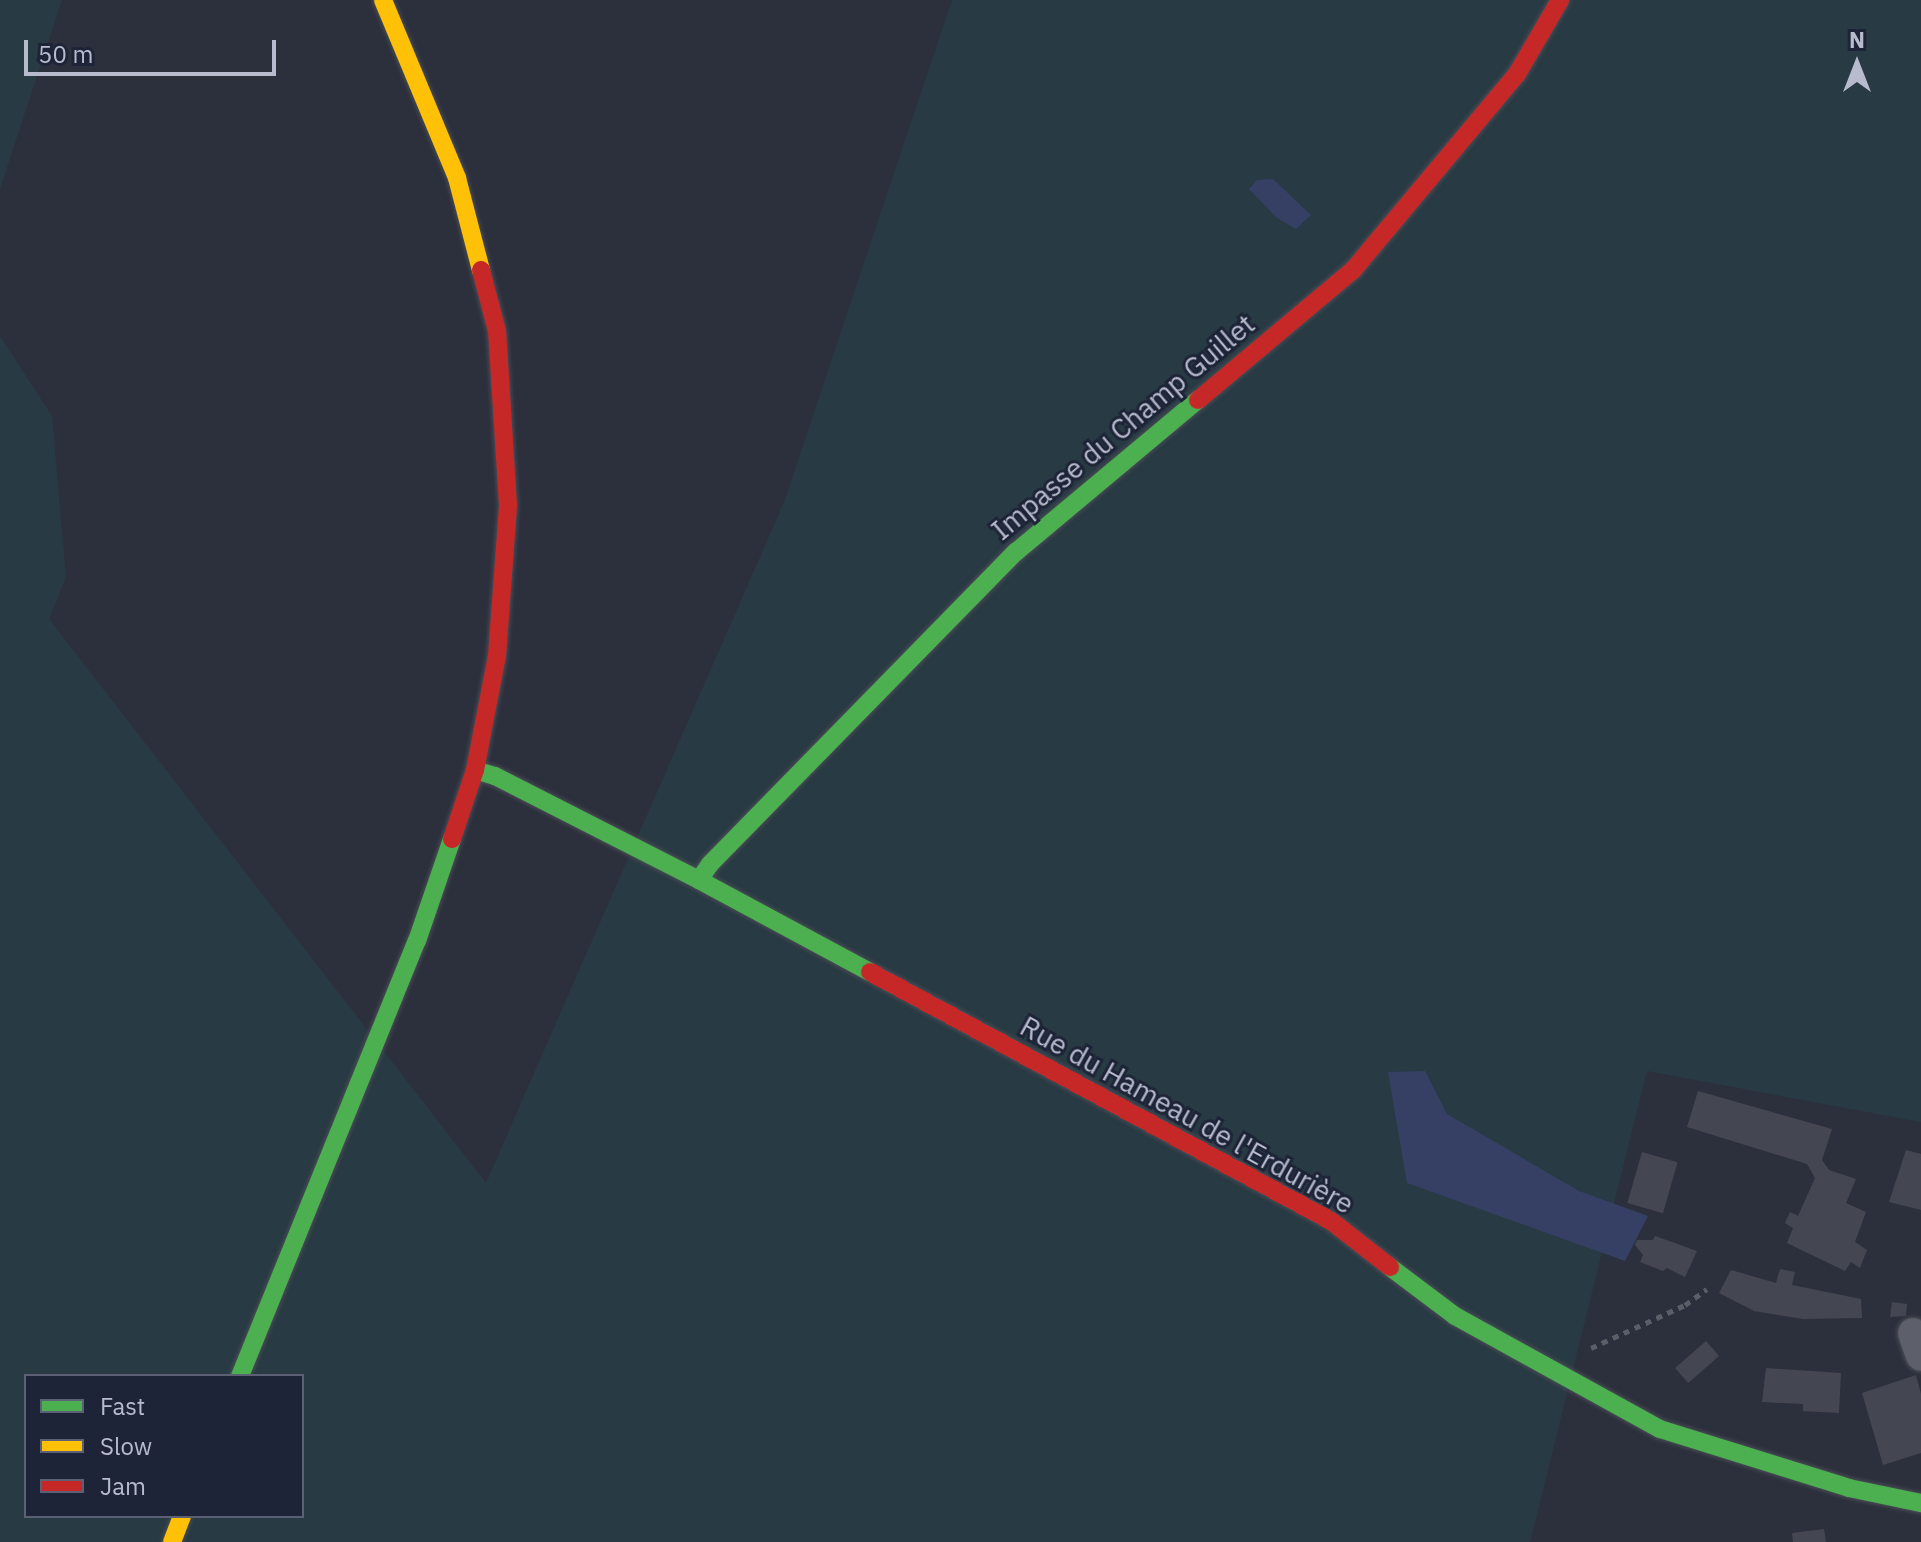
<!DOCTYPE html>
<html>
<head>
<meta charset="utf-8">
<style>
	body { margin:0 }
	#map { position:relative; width:1921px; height:1542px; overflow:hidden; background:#2c303c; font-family:"IBM Plex Sans",sans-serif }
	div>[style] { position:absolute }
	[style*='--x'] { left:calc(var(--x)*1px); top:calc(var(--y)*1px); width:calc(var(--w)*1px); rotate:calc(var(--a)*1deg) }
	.green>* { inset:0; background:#283a43 }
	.water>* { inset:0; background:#364065 }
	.building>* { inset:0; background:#444752; transform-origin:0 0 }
	.path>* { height:5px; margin-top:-2.5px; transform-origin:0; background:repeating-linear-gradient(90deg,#5a5e67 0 6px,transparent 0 12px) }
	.roads { filter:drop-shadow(0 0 2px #494c55) drop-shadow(0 0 2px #494c55) }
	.street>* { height:30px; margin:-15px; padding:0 15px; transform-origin:15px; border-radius:15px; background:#5d606a }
	.fast>* { height:18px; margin:-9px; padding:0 9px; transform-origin:9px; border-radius:9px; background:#4caf50 }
	.slow>* { height:18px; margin:-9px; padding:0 9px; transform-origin:9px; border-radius:9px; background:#ffc107 }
	.jam>* { height:18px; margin:-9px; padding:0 9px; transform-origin:9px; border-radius:9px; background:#c62828 }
	span { translate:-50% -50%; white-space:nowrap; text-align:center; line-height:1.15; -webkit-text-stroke:6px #1e2438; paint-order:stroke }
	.street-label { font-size:28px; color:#b7bbcd }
	.legend { position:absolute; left:24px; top:1374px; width:280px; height:144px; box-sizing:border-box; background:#1e2438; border:2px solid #5b6074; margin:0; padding:10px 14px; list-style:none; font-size:24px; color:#b7bbcd }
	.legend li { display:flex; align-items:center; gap:16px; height:40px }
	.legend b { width:40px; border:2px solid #5b6074 }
	.north { position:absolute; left:1817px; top:24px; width:80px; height:80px; -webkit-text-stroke:6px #1e2438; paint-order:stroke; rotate:0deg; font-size:22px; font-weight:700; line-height:32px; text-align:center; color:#b7bbcd }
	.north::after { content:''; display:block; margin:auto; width:28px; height:36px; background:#b7bbcd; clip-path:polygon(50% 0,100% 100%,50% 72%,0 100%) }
	.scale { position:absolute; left:24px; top:40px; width:252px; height:36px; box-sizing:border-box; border:4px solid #b7bbcd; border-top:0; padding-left:10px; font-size:24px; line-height:28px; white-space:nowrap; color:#b7bbcd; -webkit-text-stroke:6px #1e2438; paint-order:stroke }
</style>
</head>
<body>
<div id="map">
	<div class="green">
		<div style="clip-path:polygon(0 0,62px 0,0 189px)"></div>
		<div style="clip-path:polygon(evenodd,952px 0,1921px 0,1921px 1122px,1647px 1071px,1530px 1542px,0 1542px,0 336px,52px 416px,66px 577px,49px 619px,486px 1183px,784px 502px,952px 0,26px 1376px,302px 1376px,302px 1516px,26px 1516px,26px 1376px)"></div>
	</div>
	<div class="water">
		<div style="clip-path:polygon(1273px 179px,1311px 215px,1296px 229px,1277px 218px,1249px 189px,1257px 180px)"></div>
		<div style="clip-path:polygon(1425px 1071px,1447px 1114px,1579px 1191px,1648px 1216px,1625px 1261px,1407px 1183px,1388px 1072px)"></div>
	</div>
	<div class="building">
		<div style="clip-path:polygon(1698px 1091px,1832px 1129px,1822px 1160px,1829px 1170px,1856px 1179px,1846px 1203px,1866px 1212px,1855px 1242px,1867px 1250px,1860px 1268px,1851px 1262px,1845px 1271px,1787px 1243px,1793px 1228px,1785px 1223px,1790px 1212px,1798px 1216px,1815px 1178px,1807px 1164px,1687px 1127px)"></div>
		<div style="clip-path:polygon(1906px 1150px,1921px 1154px,1921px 1210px,1889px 1202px)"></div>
		<div style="left:1642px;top:1152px;width:37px;height:53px;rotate:16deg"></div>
		<div style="clip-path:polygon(1655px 1236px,1697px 1251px,1685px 1277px,1667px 1268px,1663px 1271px,1640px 1262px,1643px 1255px,1635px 1245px,1637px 1240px,1653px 1240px)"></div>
		<div style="clip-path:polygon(1780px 1269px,1795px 1272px,1792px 1285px,1861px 1299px,1862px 1318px,1803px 1319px,1754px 1311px,1719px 1293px,1731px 1270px,1776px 1283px)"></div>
		<div style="clip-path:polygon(1892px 1302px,1907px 1304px,1906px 1316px,1890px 1317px)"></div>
		<div style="left:1706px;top:1341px;width:20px;height:41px;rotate:49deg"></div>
		<div style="clip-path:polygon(1766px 1368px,1841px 1373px,1839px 1413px,1803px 1411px,1803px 1404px,1762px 1402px)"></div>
		<div style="clip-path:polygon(1916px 1375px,1921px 1394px,1921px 1453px,1883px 1465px,1862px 1393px)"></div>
		<div style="clip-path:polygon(1824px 1529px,1826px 1542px,1793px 1542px,1792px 1533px)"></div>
	</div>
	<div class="path">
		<div style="--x:1591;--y:1348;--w:103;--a:-24.6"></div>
		<div style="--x:1685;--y:1305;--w:27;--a:-36"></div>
	</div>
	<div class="roads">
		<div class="street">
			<div style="--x:1913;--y:1333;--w:24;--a:71"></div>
		</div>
		<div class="fast">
			<div style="--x:475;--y:770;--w:21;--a:17"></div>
			<div style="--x:495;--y:776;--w:229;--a:27"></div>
			<div style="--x:699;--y:880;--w:194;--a:28.3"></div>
			<div style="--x:699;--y:880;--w:19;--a:-55"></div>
			<div style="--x:710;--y:864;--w:437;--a:-45.6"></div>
			<div style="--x:1016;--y:552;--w:237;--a:-39.9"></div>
			<div style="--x:1390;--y:1267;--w:81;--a:37"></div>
			<div style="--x:1455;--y:1316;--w:234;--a:28.9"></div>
			<div style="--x:1660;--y:1429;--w:198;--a:17.3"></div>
			<div style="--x:1849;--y:1488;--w:74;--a:11.8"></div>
			<div style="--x:240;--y:1376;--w:470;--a:-67.9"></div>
			<div style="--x:417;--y:941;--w:108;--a:-71.1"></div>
		</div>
		<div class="slow">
			<div style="--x:383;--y:0;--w:193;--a:67.4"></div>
			<div style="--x:457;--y:178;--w:95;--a:75.4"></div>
			<div style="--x:172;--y:1542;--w:28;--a:-69"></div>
		</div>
		<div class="jam">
			<div style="--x:1198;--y:400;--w:202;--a:-40"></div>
			<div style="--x:1353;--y:270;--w:256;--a:-50.1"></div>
			<div style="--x:1517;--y:74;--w:86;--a:-59.8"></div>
			<div style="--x:452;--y:839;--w:73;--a:-71.6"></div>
			<div style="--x:475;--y:770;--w:116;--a:-79.1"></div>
			<div style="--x:497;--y:656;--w:151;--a:-85.8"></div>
			<div style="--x:508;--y:505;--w:174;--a:-93.6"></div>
			<div style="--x:497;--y:331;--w:63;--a:-104.7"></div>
			<div style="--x:870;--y:972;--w:524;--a:28.37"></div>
			<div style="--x:1331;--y:1221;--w:75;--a:37.9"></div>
		</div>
	</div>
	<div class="street-label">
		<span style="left:1123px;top:427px;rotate:-40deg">Impasse du Champ Guillet</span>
		<span style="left:1187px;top:1115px;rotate:29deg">Rue du Hameau de l'Erdurière</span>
	</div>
	<ul class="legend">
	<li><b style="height:10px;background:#4caf50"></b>Fast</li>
	<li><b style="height:10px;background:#ffc107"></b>Slow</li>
	<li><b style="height:10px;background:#c62828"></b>Jam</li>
	</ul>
	<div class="north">N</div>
	<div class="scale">50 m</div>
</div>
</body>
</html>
